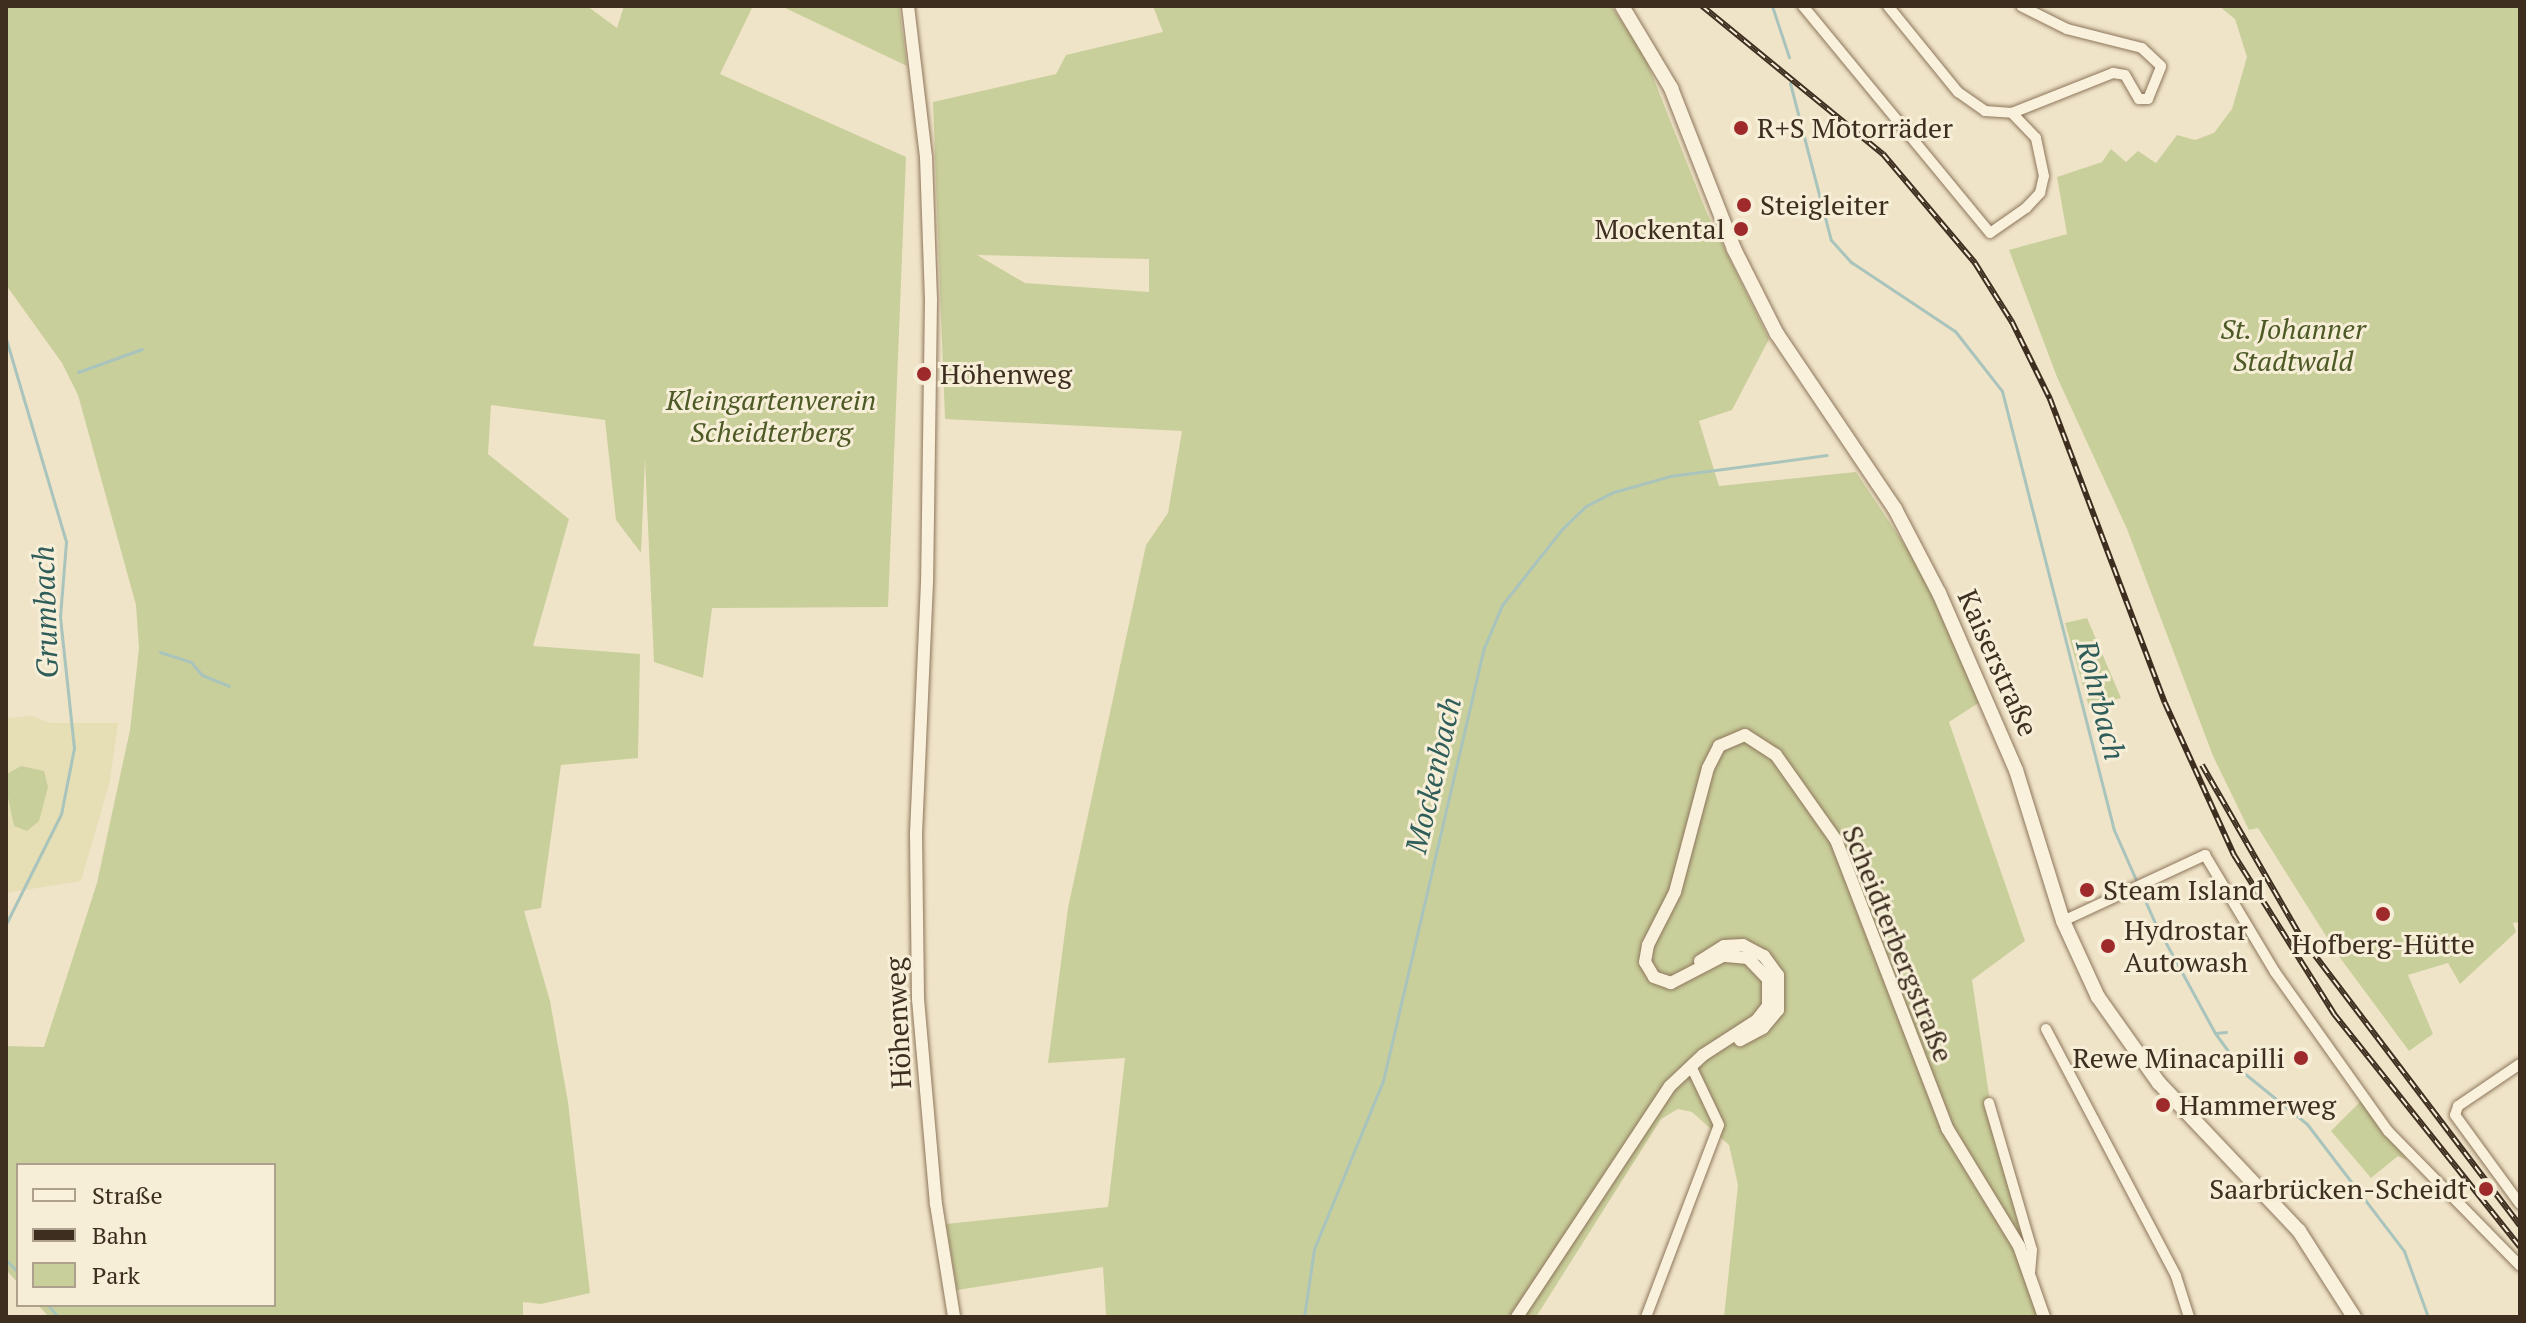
<!DOCTYPE html>
<html>
<head>
<meta charset="utf-8">
<style>
	body { margin:0 }
	#map { position:relative; width:2526px; height:1323px; overflow:hidden; background:#f0e4c8; font-family:"PT Serif",serif }
	div>[style] { position:absolute }
	[style*='--x'] { left:calc(var(--x)*1px); top:calc(var(--y)*1px); width:calc(var(--w)*1px); rotate:calc(var(--a)*1deg) }
	.farmland>* { inset:0; background:#e6deb5 }
	.green>* { inset:0; background:#c9cf9b }
	.stream>* { height:3px; margin:-1.5px; padding:0 1.5px; transform-origin:1.5px; border-radius:1.5px; background:#a9c4bc }
	.roads { filter:drop-shadow(0 0 2px #8d765c) drop-shadow(0 0 2px #8d765c) }
	.minor>* { height:10px; margin:-5px; padding:0 5px; transform-origin:5px; border-radius:5px; background:#faf1dc }
	.tertiary>* { height:12px; margin:-6px; padding:0 6px; transform-origin:6px; border-radius:6px; background:#faf1dc }
	.secondary>* { height:14px; margin:-7px; padding:0 7px; transform-origin:7px; border-radius:7px; background:#faf1dc }
	.rail>* { height:6px; margin-top:-3px; transform-origin:0; background:repeating-linear-gradient(90deg,#f7eed8 0 9px,#3d2e20 0 18px); box-sizing:border-box; border-block:2px solid #3d2e20 }
	.dots>* { width:22px; height:22px; translate:-50% -50%; box-sizing:border-box; border:4px solid #f7eed8; border-radius:50% }
	span { translate:-50% -50%; white-space:nowrap; text-align:center; line-height:1.15; -webkit-text-stroke:6px #f7eed8; paint-order:stroke }
	.poi-label { font-size:28px; color:#3d2e20 }
	.left { translate:0 -50%; text-align:left }
	.right { translate:-100% -50%; text-align:right }
	.park-label { font-size:28px; color:#4d5a26; font-style:italic }
	.street-label { font-size:28px; color:#3d2e20 }
	.water-label { font-size:30px; color:#2f5d5a; font-style:italic }
	.frame { position:absolute; inset:0; border:8px solid #3d2e20; pointer-events:none }
	.legend { position:absolute; left:16px; top:1163px; width:260px; height:144px; box-sizing:border-box; background:#f7eed8; border:2px solid #ada18e; margin:0; padding:10px 14px; list-style:none; font-size:24px; color:#3d2e20 }
	.legend li { display:flex; align-items:center; gap:16px; height:40px }
	.legend b { width:40px; border:2px solid #ada18e }
</style>
</head>
<body>
<div id="map">
	<div class="farmland">
		<div style="clip-path:polygon(32px 716px,50px 723px,118px 723px,110px 781px,81px 881px,6px 893px,6px 718px)"></div>
	</div>
	<div class="green">
		<div style="clip-path:polygon(6px 6px,587px 6px,617px 28px,624px 6px,753px 6px,720px 74px,906px 157px,888px 607px,712px 608px,703px 678px,654px 662px,645px 459px,641px 553px,616px 520px,605px 420px,491px 405px,488px 454px,569px 519px,533px 646px,640px 654px,638px 758px,561px 765px,541px 908px,524px 911px,550px 1001px,568px 1102px,590px 1293px,541px 1304px,523px 1302px,523px 1317px,49px 1317px,38px 1305px,274px 1305px,274px 1165px,18px 1165px,18px 1283px,6px 1270px,6px 1046px,44px 1047px,97px 883px,130px 730px,139px 648px,136px 605px,78px 395px,62px 363px,6px 285px)"></div>
		<div style="clip-path:polygon(781px 6px,899px 6px,907px 66px)"></div>
		<div style="clip-path:polygon(evenodd,1153px 6px,1611px 6px,1643px 52px,1706px 211px,1769px 339px,1732px 410px,1699px 421px,1719px 486px,1856px 472px,1920px 568px,1983px 700px,1949px 722px,2025px 941px,1972px 980px,1992px 1115px,2041px 1317px,1724px 1317px,1738px 1185px,1729px 1145px,1692px 1112px,1678px 1109px,1661px 1119px,1536px 1317px,1106px 1315px,1103px 1267px,957px 1290px,946px 1224px,1108px 1207px,1125px 1058px,1048px 1063px,1068px 908px,1146px 545px,1168px 513px,1182px 431px,945px 419px,933px 102px,1056px 74px,1066px 55px,1163px 32px,1153px 6px,977px 255px,1149px 259px,1149px 292px,1025px 283px,977px 255px)"></div>
		<div style="clip-path:polygon(2219px 6px,2520px 6px,2520px 922px,2513px 923px,2516px 932px,2460px 984px,2448px 963px,2408px 975px,2433px 1034px,2409px 1051px,2338px 955px,2258px 828px,2249px 830px,2213px 756px,2127px 529px,2057px 377px,2009px 250px,2067px 234px,2057px 177px,2102px 162px,2111px 149px,2126px 162px,2138px 151px,2156px 163px,2177px 135px,2195px 140px,2214px 133px,2232px 109px,2247px 57px,2235px 19px)"></div>
		<div style="clip-path:polygon(2087px 618px,2121px 698px,2089px 707px,2065px 623px)"></div>
		<div style="clip-path:polygon(21px 766px,44px 771px,48px 787px,39px 821px,27px 831px,14px 826px,6px 788px,7px 774px)"></div>
		<div style="clip-path:polygon(2363px 1099px,2407px 1160px,2398px 1156px,2371px 1178px,2331px 1131px)"></div>
	</div>
	<div class="stream">
		<div style="--x:1772;--y:6;--w:54;--a:71.6"></div>
		<div style="--x:1790;--y:83;--w:162;--a:75.4"></div>
		<div style="--x:1831;--y:240;--w:30;--a:48"></div>
		<div style="--x:1851;--y:262;--w:125;--a:33.6"></div>
		<div style="--x:1955;--y:331;--w:76;--a:51.9"></div>
		<div style="--x:2002;--y:391;--w:453;--a:75.7"></div>
		<div style="--x:2114;--y:830;--w:102;--a:66.2"></div>
		<div style="--x:2155;--y:923;--w:125;--a:61.4"></div>
		<div style="--x:2215;--y:1033;--w:49;--a:54.1"></div>
		<div style="--x:2244;--y:1073;--w:81;--a:39"></div>
		<div style="--x:2307;--y:1124;--w:160;--a:52.6"></div>
		<div style="--x:2404;--y:1251;--w:70;--a:70"></div>
		<div style="--x:6;--y:339;--w:212;--a:73.5"></div>
		<div style="--x:66;--y:542;--w:75;--a:94.6"></div>
		<div style="--x:60;--y:617;--w:132;--a:83.9"></div>
		<div style="--x:74;--y:748;--w:67;--a:101.1"></div>
		<div style="--x:61;--y:814;--w:123;--a:116.6"></div>
		<div style="--x:78;--y:372;--w:68;--a:-19.8"></div>
		<div style="--x:160;--y:652;--w:33;--a:18"></div>
		<div style="--x:191;--y:662;--w:17;--a:50"></div>
		<div style="--x:202;--y:675;--w:29;--a:22"></div>
		<div style="--x:2215;--y:1033;--w:11;--a:-5"></div>
		<div style="--x:6;--y:1260;--w:17;--a:45"></div>
		<div style="--x:48;--y:1305;--w:16;--a:50"></div>
		<div style="--x:1304;--y:1317;--w:69;--a:-81.6"></div>
		<div style="--x:1314;--y:1249;--w:182;--a:-67.7"></div>
		<div style="--x:1383;--y:1081;--w:445;--a:-76.9"></div>
		<div style="--x:1484;--y:648;--w:47;--a:-67.3"></div>
		<div style="--x:1502;--y:605;--w:97;--a:-51.7"></div>
		<div style="--x:1562;--y:529;--w:33;--a:-44"></div>
		<div style="--x:1586;--y:506;--w:31;--a:-27"></div>
		<div style="--x:1614;--y:492;--w:58;--a:-15.9"></div>
		<div style="--x:1670;--y:476;--w:158;--a:-7.6"></div>
	</div>
	<div class="roads">
		<div class="minor">
			<div style="--x:1803;--y:6;--w:294;--a:50.5"></div>
			<div style="--x:1990;--y:233;--w:44;--a:-34.8"></div>
			<div style="--x:2026;--y:208;--w:21;--a:-47"></div>
			<div style="--x:2040;--y:193;--w:17;--a:-77"></div>
			<div style="--x:2044;--y:176;--w:39;--a:-102"></div>
			<div style="--x:2036;--y:138;--w:35;--a:-134"></div>
			<div style="--x:1888;--y:6;--w:111;--a:50.9"></div>
			<div style="--x:1958;--y:92;--w:33;--a:35"></div>
			<div style="--x:1985;--y:111;--w:27;--a:4"></div>
			<div style="--x:2012;--y:113;--w:109;--a:-21.6"></div>
			<div style="--x:2113;--y:73;--w:12;--a:9"></div>
			<div style="--x:2125;--y:75;--w:28;--a:60"></div>
			<div style="--x:2139;--y:99;--w:9;--a:0"></div>
			<div style="--x:2148;--y:99;--w:35;--a:-68"></div>
			<div style="--x:2161;--y:66;--w:26;--a:-137"></div>
			<div style="--x:2142;--y:48;--w:77;--a:-165.8"></div>
			<div style="--x:2067;--y:29;--w:51;--a:-153.4"></div>
			<div style="--x:2063;--y:921;--w:157;--a:-24.9"></div>
			<div style="--x:2205;--y:855;--w:136;--a:59.1"></div>
			<div style="--x:2275;--y:972;--w:195;--a:54.6"></div>
			<div style="--x:2388;--y:1131;--w:189;--a:45.6"></div>
			<div style="--x:2046;--y:1029;--w:279;--a:62.2"></div>
			<div style="--x:2176;--y:1276;--w:43;--a:72.4"></div>
			<div style="--x:2520;--y:1064;--w:75;--a:145.9"></div>
			<div style="--x:2458;--y:1106;--w:9;--a:108"></div>
			<div style="--x:2455;--y:1115;--w:110;--a:53.9"></div>
			<div style="--x:1989;--y:1103;--w:153;--a:73.7"></div>
			<div style="--x:2032;--y:1250;--w:25;--a:95"></div>
			<div style="--x:1646;--y:1317;--w:205;--a:-69.2"></div>
			<div style="--x:1719;--y:1125;--w:65;--a:-115.4"></div>
		</div>
		<div class="tertiary">
			<div style="--x:908;--y:6;--w:152;--a:83.2"></div>
			<div style="--x:926;--y:157;--w:143;--a:88"></div>
			<div style="--x:931;--y:300;--w:282;--a:90.8"></div>
			<div style="--x:927;--y:582;--w:252;--a:92.5"></div>
			<div style="--x:916;--y:834;--w:165;--a:89.3"></div>
			<div style="--x:918;--y:999;--w:206;--a:85"></div>
			<div style="--x:936;--y:1204;--w:114;--a:80.9"></div>
			<div style="--x:1700;--y:961;--w:28;--a:-32"></div>
			<div style="--x:1724;--y:946;--w:19;--a:-3"></div>
			<div style="--x:1743;--y:945;--w:24;--a:28"></div>
			<div style="--x:1764;--y:956;--w:24;--a:54"></div>
			<div style="--x:1778;--y:975;--w:35;--a:90"></div>
			<div style="--x:1778;--y:1010;--w:23;--a:130"></div>
			<div style="--x:1763;--y:1028;--w:26;--a:152"></div>
			<div style="--x:1517;--y:1317;--w:277;--a:-56.5"></div>
			<div style="--x:1670;--y:1086;--w:45;--a:-43.2"></div>
			<div style="--x:1703;--y:1055;--w:64;--a:-32.9"></div>
			<div style="--x:1757;--y:1020;--w:18;--a:-52"></div>
			<div style="--x:1768;--y:1006;--w:27;--a:-90"></div>
			<div style="--x:1768;--y:979;--w:29;--a:-134"></div>
			<div style="--x:1748;--y:958;--w:25;--a:-175"></div>
			<div style="--x:1723;--y:956;--w:59;--a:152.6"></div>
			<div style="--x:1671;--y:983;--w:18;--a:-161"></div>
			<div style="--x:1654;--y:977;--w:17;--a:-121"></div>
			<div style="--x:1645;--y:962;--w:17;--a:-80"></div>
			<div style="--x:1648;--y:945;--w:59;--a:-63"></div>
			<div style="--x:1675;--y:892;--w:128;--a:-75.1"></div>
			<div style="--x:1708;--y:768;--w:25;--a:-63"></div>
			<div style="--x:1719;--y:746;--w:28;--a:-23"></div>
			<div style="--x:1745;--y:735;--w:37;--a:33"></div>
			<div style="--x:1776;--y:755;--w:104;--a:54.8"></div>
			<div style="--x:1836;--y:840;--w:309;--a:68.9"></div>
			<div style="--x:1947;--y:1128;--w:138;--a:58.6"></div>
			<div style="--x:2019;--y:1246;--w:75;--a:70.6"></div>
		</div>
		<div class="secondary">
			<div style="--x:1622;--y:6;--w:96;--a:59.1"></div>
			<div style="--x:1671;--y:88;--w:173;--a:68.6"></div>
			<div style="--x:1734;--y:249;--w:95;--a:63.2"></div>
			<div style="--x:1777;--y:334;--w:211;--a:56"></div>
			<div style="--x:1895;--y:509;--w:95;--a:62.4"></div>
			<div style="--x:1939;--y:593;--w:193;--a:66.5"></div>
			<div style="--x:2016;--y:770;--w:158;--a:72.7"></div>
			<div style="--x:2063;--y:921;--w:84;--a:65.3"></div>
			<div style="--x:2098;--y:997;--w:105;--a:54.7"></div>
			<div style="--x:2159;--y:1083;--w:204;--a:46.6"></div>
			<div style="--x:2299;--y:1231;--w:102;--a:57.4"></div>
		</div>
	</div>
	<div class="rail">
		<div style="--x:1702;--y:6;--w:234;--a:39.3"></div>
		<div style="--x:1883;--y:154;--w:143;--a:49.8"></div>
		<div style="--x:1975;--y:263;--w:70;--a:57.9"></div>
		<div style="--x:2012;--y:322;--w:86;--a:63.7"></div>
		<div style="--x:2050;--y:399;--w:325;--a:69.3"></div>
		<div style="--x:2165;--y:703;--w:167;--a:65.6"></div>
		<div style="--x:2234;--y:855;--w:188;--a:57.8"></div>
		<div style="--x:2334;--y:1014;--w:298;--a:51.4"></div>
		<div style="--x:2202;--y:765;--w:198;--a:60.1"></div>
		<div style="--x:2301;--y:937;--w:362;--a:52.8"></div>
	</div>
	<div class="dots">
		<div style="left:1741px;top:128px;background:#9e2a2b"></div>
		<div style="left:1744px;top:205px;background:#9e2a2b"></div>
		<div style="left:1741px;top:229px;background:#9e2a2b"></div>
		<div style="left:924px;top:374px;background:#9e2a2b"></div>
		<div style="left:2087px;top:890px;background:#9e2a2b"></div>
		<div style="left:2383px;top:914px;background:#9e2a2b"></div>
		<div style="left:2108px;top:946px;background:#9e2a2b"></div>
		<div style="left:2301px;top:1058px;background:#9e2a2b"></div>
		<div style="left:2163px;top:1105px;background:#9e2a2b"></div>
		<div style="left:2486px;top:1189px;background:#9e2a2b"></div>
	</div>
	<div class="poi-label">
		<span class="left" style="left:1757px;top:128px">R+S Motorräder</span>
		<span class="left" style="left:1760px;top:205px">Steigleiter</span>
		<span class="right" style="left:1725px;top:229px">Mockental</span>
		<span class="left" style="left:940px;top:374px">Höhenweg</span>
		<span class="left" style="left:2103px;top:890px">Steam Island</span>
		<span class="left" style="left:2124px;top:946px">Hydrostar<br>Autowash</span>
		<span style="left:2383px;top:944px">Hofberg-Hütte</span>
		<span class="right" style="left:2285px;top:1058px">Rewe Minacapilli</span>
		<span class="left" style="left:2179px;top:1105px">Hammerweg</span>
		<span class="right" style="left:2468px;top:1189px">Saarbrücken-Scheidt</span>
	</div>
	<div class="park-label">
		<span style="left:2293px;top:345px">St. Johanner<br>Stadtwald</span>
		<span style="left:771px;top:416px">Kleingartenverein<br>Scheidterberg</span>
	</div>
	<div class="street-label">
		<span style="left:1998px;top:663px;rotate:66deg">Kaiserstraße</span>
		<span style="left:1898px;top:944px;rotate:68deg">Scheidterbergstraße</span>
		<span style="left:898px;top:1023px;rotate:-93deg">Höhenweg</span>
	</div>
	<div class="water-label">
		<span style="left:45px;top:612px;rotate:-92deg">Grumbach</span>
		<span style="left:2101px;top:700px;rotate:76deg">Rohrbach</span>
		<span style="left:1433px;top:775px;rotate:-77deg">Mockenbach</span>
	</div>
	<div class="frame"></div>
	<ul class="legend">
	<li><b style="height:10px;background:#faf1dc"></b>Straße</li>
	<li><b style="height:10px;background:#3d2e20"></b>Bahn</li>
	<li><b style="height:22px;background:#c9cf9b"></b>Park</li>
	</ul>
</div>
</body>
</html>
